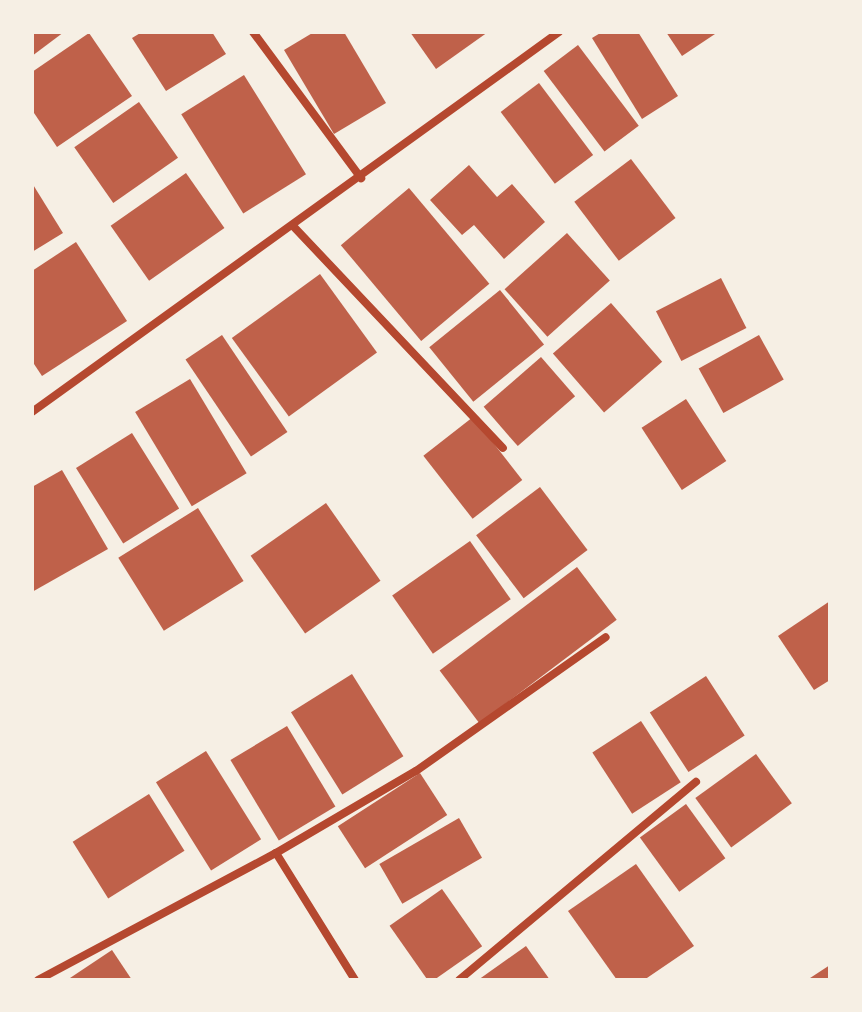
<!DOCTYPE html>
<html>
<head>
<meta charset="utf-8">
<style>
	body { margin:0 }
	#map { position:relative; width:862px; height:1012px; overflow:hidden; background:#f6efe4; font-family:"Titillium Web",sans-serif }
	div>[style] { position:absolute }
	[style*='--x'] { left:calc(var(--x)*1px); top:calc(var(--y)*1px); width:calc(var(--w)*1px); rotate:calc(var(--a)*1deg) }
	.building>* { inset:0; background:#bf614a; transform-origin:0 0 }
	.minor>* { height:8px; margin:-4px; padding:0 4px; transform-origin:4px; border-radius:4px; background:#b5482f }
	span { translate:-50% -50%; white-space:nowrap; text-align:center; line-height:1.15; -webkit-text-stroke:7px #f6efe4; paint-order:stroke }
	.frame { position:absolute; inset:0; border:34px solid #f6efe4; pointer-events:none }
</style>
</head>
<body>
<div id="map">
	<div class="building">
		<div style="clip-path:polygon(32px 32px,64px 32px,32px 56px)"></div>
		<div style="clip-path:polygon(142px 32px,212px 32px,226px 54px,166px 91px,132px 38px)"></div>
		<div style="clip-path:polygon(314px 32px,344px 32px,386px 103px,334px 134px,284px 50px)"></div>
		<div style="clip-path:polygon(410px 32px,488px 32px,436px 69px)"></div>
		<div style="clip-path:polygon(602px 32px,638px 32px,678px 96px,642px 119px,592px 38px)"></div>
		<div style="clip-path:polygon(666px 32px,718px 32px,682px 56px)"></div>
		<div style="clip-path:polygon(89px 33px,132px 96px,57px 147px,32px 110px,32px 72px)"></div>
		<div style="left:578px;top:45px;width:101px;height:43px;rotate:53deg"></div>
		<div style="left:244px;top:75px;width:117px;height:74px;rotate:58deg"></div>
		<div style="left:539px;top:83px;width:90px;height:48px;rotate:53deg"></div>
		<div style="left:139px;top:102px;width:68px;height:79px;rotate:55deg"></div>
		<div style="left:631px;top:159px;width:74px;height:71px;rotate:53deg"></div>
		<div style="clip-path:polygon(469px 165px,497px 197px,512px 184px,545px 222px,504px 259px,474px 225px,462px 235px,430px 200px)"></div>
		<div style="left:186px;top:173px;width:67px;height:92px;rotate:55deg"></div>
		<div style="clip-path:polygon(32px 183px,63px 233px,32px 252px)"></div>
		<div style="left:409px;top:188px;width:125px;height:89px;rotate:50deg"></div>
		<div style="left:567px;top:233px;width:64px;height:84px;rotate:48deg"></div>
		<div style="clip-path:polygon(76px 242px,127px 321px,42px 376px,32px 361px,32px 271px)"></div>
		<div style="left:320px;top:274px;width:97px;height:109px;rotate:54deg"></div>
		<div style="left:721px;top:278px;width:56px;height:73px;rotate:63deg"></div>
		<div style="left:500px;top:290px;width:70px;height:91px;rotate:51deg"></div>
		<div style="left:611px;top:303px;width:78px;height:77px;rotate:49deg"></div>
		<div style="left:222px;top:335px;width:117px;height:44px;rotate:56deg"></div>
		<div style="left:759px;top:335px;width:51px;height:69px;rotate:61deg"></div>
		<div style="left:541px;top:357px;width:52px;height:76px;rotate:49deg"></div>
		<div style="left:190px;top:379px;width:110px;height:64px;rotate:59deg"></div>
		<div style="left:686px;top:399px;width:74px;height:53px;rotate:57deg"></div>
		<div style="left:473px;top:417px;width:80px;height:63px;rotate:52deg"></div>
		<div style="left:132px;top:433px;width:89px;height:66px;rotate:58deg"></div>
		<div style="clip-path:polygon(62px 470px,108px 549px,32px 592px,32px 487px)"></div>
		<div style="left:540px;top:487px;width:79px;height:80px;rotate:53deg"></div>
		<div style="left:326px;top:503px;width:95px;height:92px;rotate:55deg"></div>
		<div style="left:198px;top:508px;width:86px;height:94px;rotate:58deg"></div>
		<div style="left:470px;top:541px;width:71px;height:95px;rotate:55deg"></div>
		<div style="left:577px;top:567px;width:66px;height:172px;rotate:53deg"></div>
		<div style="clip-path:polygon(830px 601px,830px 680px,814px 690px,778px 636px)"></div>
		<div style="left:352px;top:674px;width:97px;height:72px;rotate:58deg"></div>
		<div style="left:706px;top:676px;width:71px;height:67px;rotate:57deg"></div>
		<div style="left:641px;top:721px;width:73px;height:58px;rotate:57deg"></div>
		<div style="left:287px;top:726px;width:94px;height:66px;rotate:59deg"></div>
		<div style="left:206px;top:751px;width:104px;height:59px;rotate:58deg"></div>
		<div style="left:756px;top:754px;width:61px;height:75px;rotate:54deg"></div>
		<div style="left:420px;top:773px;width:50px;height:98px;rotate:57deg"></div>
		<div style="left:149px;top:794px;width:67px;height:90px;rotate:58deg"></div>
		<div style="left:686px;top:804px;width:67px;height:57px;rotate:54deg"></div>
		<div style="left:459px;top:818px;width:46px;height:92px;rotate:60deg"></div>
		<div style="clip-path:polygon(636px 864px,694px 946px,644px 980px,617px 980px,568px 911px)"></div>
		<div style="left:442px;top:889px;width:70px;height:64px;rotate:55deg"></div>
		<div style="clip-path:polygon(526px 946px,550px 980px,478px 980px)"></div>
		<div style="clip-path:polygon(112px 950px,132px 980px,67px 980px)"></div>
		<div style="clip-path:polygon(830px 965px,830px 980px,807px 980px)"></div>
	</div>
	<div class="minor">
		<div style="--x:253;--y:32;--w:182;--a:53.5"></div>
		<div style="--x:294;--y:227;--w:304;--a:46.6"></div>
		<div style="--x:32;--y:412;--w:650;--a:-35.79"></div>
		<div style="--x:276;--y:853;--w:150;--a:58.1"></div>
		<div style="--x:38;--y:980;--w:270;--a:-28.1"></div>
		<div style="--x:276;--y:853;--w:162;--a:-30.4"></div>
		<div style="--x:416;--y:771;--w:232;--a:-35.2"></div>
		<div style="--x:459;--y:980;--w:309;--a:-39.9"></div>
	</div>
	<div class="frame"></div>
</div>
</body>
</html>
